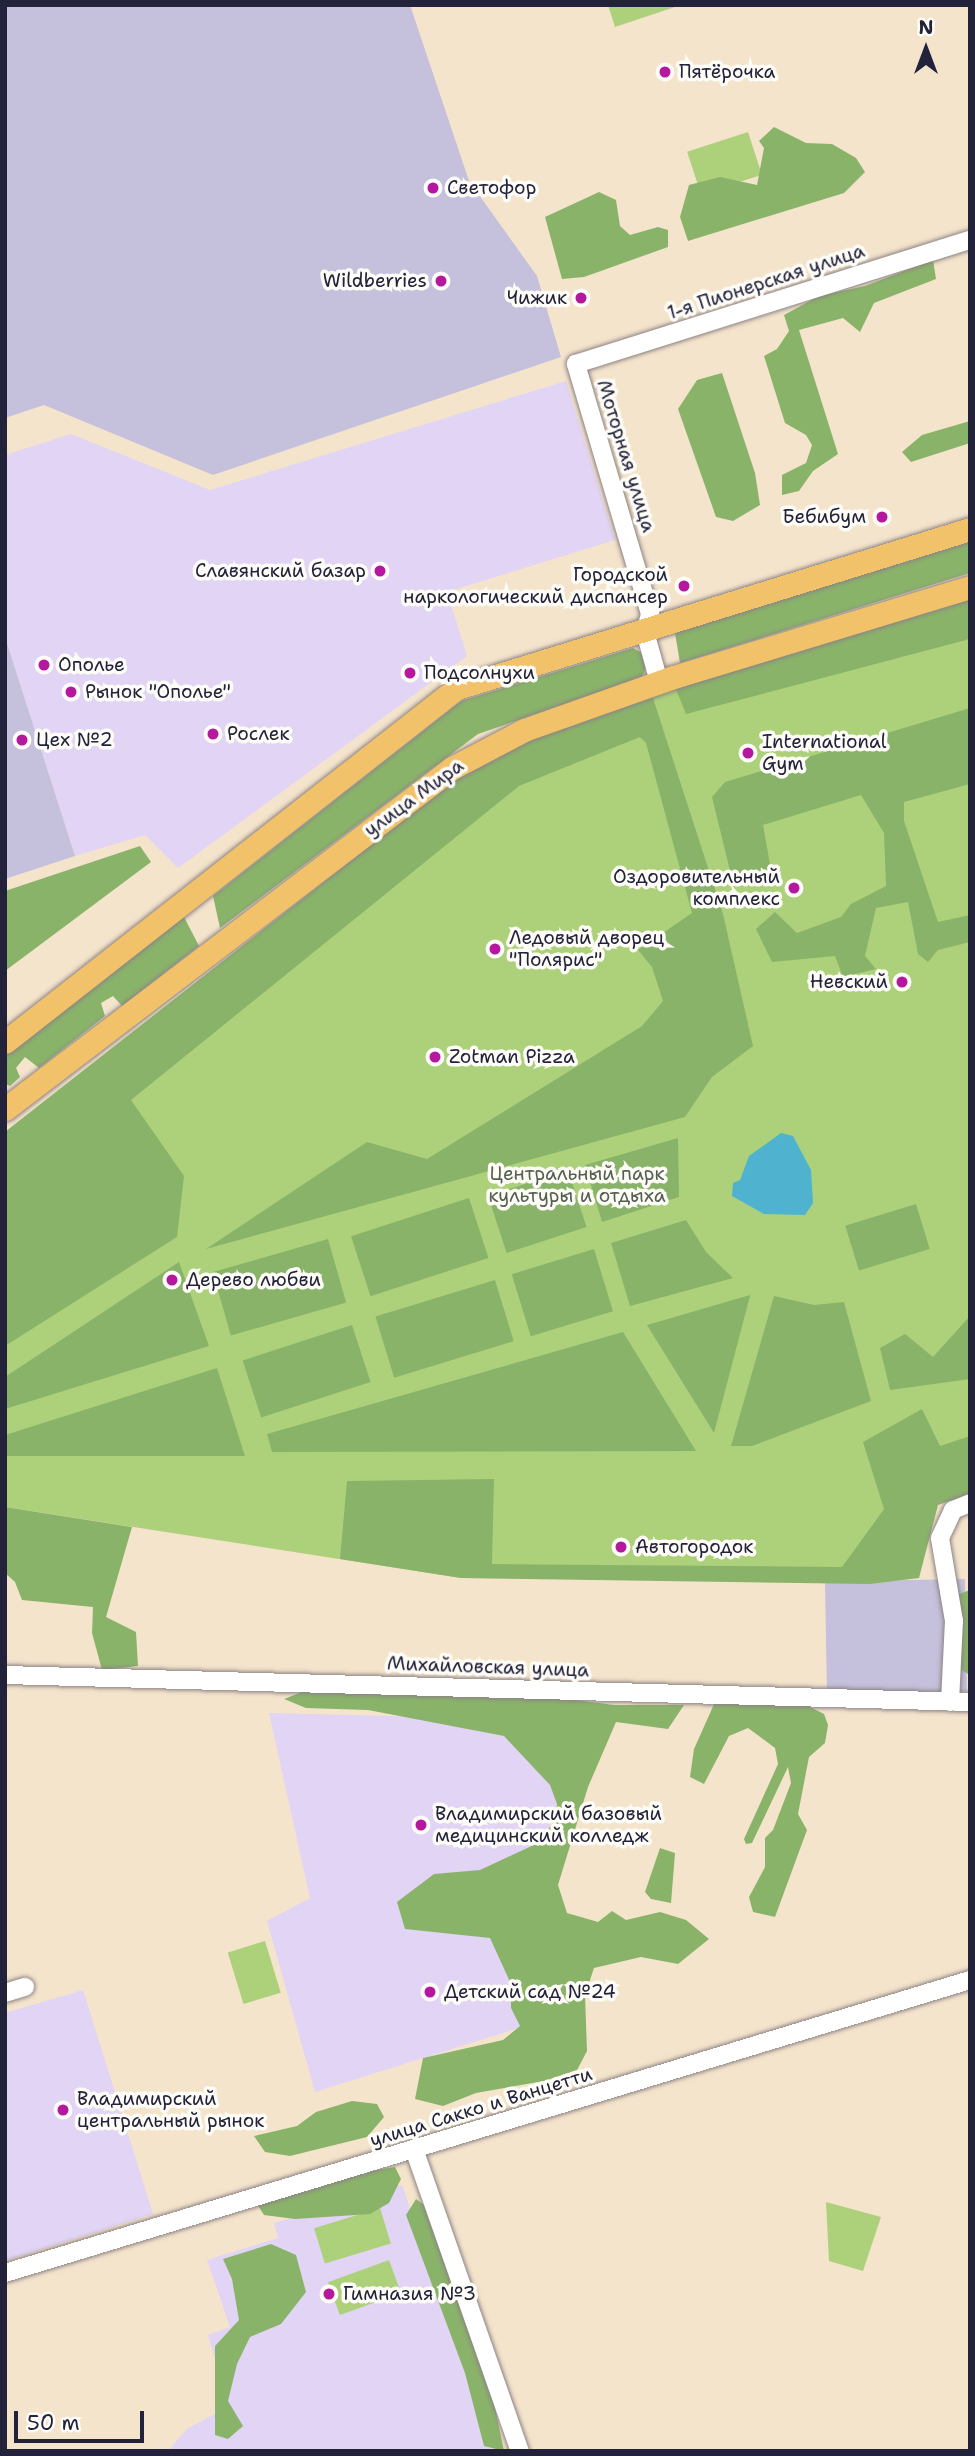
<!DOCTYPE html>
<html>
<head>
<meta charset="utf-8">
<style>
	body { margin:0 }
	#map { position:relative; width:975px; height:2456px; overflow:hidden; background:#f5e4cc; font-family:"Shantell Sans",sans-serif }
	div>[style] { position:absolute }
	[style*='--x'] { left:calc(var(--x)*1px); top:calc(var(--y)*1px); width:calc(var(--w)*1px); rotate:calc(var(--a)*1deg) }
	.built>* { inset:0; background:#e1d4f4 }
	.industrial>* { inset:0; background:#c5c0db; transform-origin:0 0 }
	.green>* { inset:0; background:#add17a; transform-origin:0 0 }
	.forest>* { inset:0; background:#8ab36a; transform-origin:0 0 }
	.water>* { inset:0; background:#4fb2ce }
	.roads { filter:drop-shadow(0 0 2px #8c8384) drop-shadow(0 0 2px #8c8384) }
	.minor>* { height:18px; margin:-9px; padding:0 9px; transform-origin:9px; border-radius:9px; background:#fff }
	.major>* { height:23px; margin:-11.5px; padding:0 11.5px; transform-origin:11.5px; border-radius:11.5px; background:#f2c26a }
	.dots>* { width:19px; height:19px; translate:-50% -50%; box-sizing:border-box; border:4px solid #fdfcf7; border-radius:50% }
	span { translate:-50% -50%; white-space:nowrap; text-align:center; line-height:1.15; -webkit-text-stroke:7px #fdfcf7; paint-order:stroke }
	.poi-label { font-size:19px; color:#22223b }
	.left { translate:0 -50%; text-align:left }
	.right { translate:-100% -50%; text-align:right }
	.street-label { font-size:19px; color:#22223b }
	.park-label { font-size:19px; color:#535f51 }
	.frame { position:absolute; inset:0; border:7px solid #22223b; pointer-events:none }
	.north { position:absolute; left:891px; top:14px; width:70px; height:70px; -webkit-text-stroke:5px #fdfcf7; paint-order:stroke; rotate:0deg; font-size:19px; font-weight:700; line-height:28px; text-align:center; color:#22223b }
	.north::after { content:''; display:block; margin:auto; width:24px; height:32px; background:#22223b; clip-path:polygon(50% 0,100% 100%,50% 72%,0 100%) }
	.scale { position:absolute; left:14px; top:2411px; width:130px; height:32px; box-sizing:border-box; border:4px solid #22223b; border-top:0; padding-left:9px; font-size:21px; line-height:24px; white-space:nowrap; color:#22223b; -webkit-text-stroke:5px #fdfcf7; paint-order:stroke }
</style>
</head>
<body>
<div id="map">
	<div class="built">
		<div style="clip-path:polygon(566px 381px,615px 540px,447px 592px,467px 656px,178px 868px,145px 835px,75px 856px,5px 637px,5px 455px,71px 434px,210px 490px)"></div>
		<div style="clip-path:polygon(269px 1713px,584px 1721px,534px 1872px,579px 2009px,315px 2092px,267px 1921px,310px 1898px)"></div>
		<div style="clip-path:polygon(83px 1990px,153px 2214px,5px 2261px,5px 2013px)"></div>
		<div style="clip-path:polygon(402px 2185px,492px 2451px,168px 2451px,187px 2429px,229px 2406px,208px 2335px,230px 2327px,207px 2260px,278px 2238px,274px 2223px)"></div>
	</div>
	<div class="industrial">
		<div style="clip-path:polygon(5px 5px,410px 5px,469px 181px,537px 276px,561px 357px,213px 475px,44px 405px,5px 418px)"></div>
		<div style="clip-path:polygon(5px 637px,75px 856px,5px 879px)"></div>
		<div style="left:965px;top:1579px;width:112px;height:140px;rotate:89deg"></div>
	</div>
	<div class="green">
		<div style="clip-path:polygon(608px 5px,681px 5px,615px 27px)"></div>
		<div style="left:748px;top:132px;width:45px;height:64px;rotate:72deg"></div>
		<div style="clip-path:polygon(970px 599px,970px 1485px,944px 1494px,855px 1581px,461px 1578px,5px 1507px,5px 1132px,458px 777px,662px 691px)"></div>
		<div style="left:265px;top:1941px;width:54px;height:39px;rotate:73deg"></div>
		<div style="clip-path:polygon(826px 2202px,881px 2217px,863px 2271px,829px 2261px)"></div>
		<div style="left:380px;top:2208px;width:37px;height:69px;rotate:73deg"></div>
		<div style="left:389px;top:2260px;width:35px;height:65px;rotate:70deg"></div>
	</div>
	<div class="forest">
		<div style="clip-path:polygon(774px 127px,806px 143px,832px 144px,856px 158px,865px 172px,844px 193px,688px 241px,680px 217px,689px 185px,720px 177px,757px 185px,764px 148px,759px 141px)"></div>
		<div style="clip-path:polygon(599px 192px,616px 200px,620px 226px,630px 235px,658px 227px,668px 230px,668px 247px,584px 277px,562px 279px,545px 217px)"></div>
		<div style="clip-path:polygon(933px 260px,936px 279px,874px 303px,860px 332px,843px 318px,799px 330px,838px 454px,813px 471px,799px 491px,782px 495px,782px 475px,806px 463px,812px 445px,806px 435px,785px 423px,764px 356px,777px 349px,789px 331px,784px 315px,819px 296px,865px 286px)"></div>
		<div style="clip-path:polygon(722px 373px,755px 473px,760px 505px,733px 521px,716px 517px,678px 409px,697px 380px)"></div>
		<div style="clip-path:polygon(970px 421px,970px 443px,911px 462px,902px 452px,922px 435px)"></div>
		<div style="clip-path:polygon(970px 538px,970px 573px,680px 663px,675px 633px)"></div>
		<div style="clip-path:polygon(970px 599px,970px 638px,966px 640px,686px 714px,675px 687px)"></div>
		<div style="clip-path:polygon(633px 648px,644px 654px,648px 664px,642px 677px,478px 734px,220px 928px,213px 896px,461px 701px)"></div>
		<div style="clip-path:polygon(652px 695px,723px 914px,753px 1046px,712px 1077px,685px 1117px,206px 1249px,367px 1142px,427px 1159px,642px 1026px,663px 1001px,652px 967px,638px 950px,692px 913px,646px 743px,640px 737px,519px 786px,131px 1100px,184px 1176px,177px 1237px,5px 1346px,5px 1132px,458px 777px,535px 737px)"></div>
		<div style="clip-path:polygon(970px 708px,970px 784px,904px 802px,904px 821px,938px 922px,970px 915px,970px 942px,938px 950px,928px 962px,918px 954px,908px 902px,876px 908px,865px 956px,876px 969px,843px 977px,835px 956px,772px 962px,756px 929px,775px 912px,797px 933px,841px 917px,851px 904px,886px 886px,884px 833px,861px 795px,763px 825px,771px 870px,733px 883px,712px 797px,725px 782px)"></div>
		<div style="clip-path:polygon(140px 846px,151px 862px,5px 971px,5px 891px)"></div>
		<div style="clip-path:polygon(183px 915px,199px 946px,122px 1006px,113px 996px,101px 1003px,105px 1016px,39px 1068px,25px 1057px,16px 1068px,20px 1077px,10px 1086px,5px 1084px,5px 1054px)"></div>
		<div style="clip-path:polygon(678px 1138px,679px 1197px,602px 1222px,585px 1165px)"></div>
		<div style="left:568px;top:1170px;width:60px;height:84px;rotate:72deg"></div>
		<div style="left:469px;top:1198px;width:63px;height:124px;rotate:72deg"></div>
		<div style="left:916px;top:1204px;width:47px;height:74px;rotate:73deg"></div>
		<div style="clip-path:polygon(686px 1220px,706px 1252px,733px 1278px,630px 1306px,611px 1243px)"></div>
		<div style="left:328px;top:1239px;width:66px;height:120px;rotate:74deg"></div>
		<div style="left:594px;top:1249px;width:65px;height:86px;rotate:73deg"></div>
		<div style="clip-path:polygon(179px 1262px,209px 1346px,5px 1409px,5px 1377px)"></div>
		<div style="left:495px;top:1280px;width:64px;height:125px;rotate:73deg"></div>
		<div style="clip-path:polygon(750px 1295px,750px 1296px,714px 1433px,647px 1325px)"></div>
		<div style="clip-path:polygon(774px 1296px,814px 1305px,844px 1302px,871px 1401px,752px 1446px,731px 1446px)"></div>
		<div style="clip-path:polygon(970px 1316px,970px 1379px,890px 1390px,880px 1348px,905px 1334px,933px 1357px)"></div>
		<div style="left:352px;top:1325px;width:60px;height:115px;rotate:72deg"></div>
		<div style="clip-path:polygon(623px 1332px,696px 1451px,272px 1452px,267px 1434px)"></div>
		<div style="clip-path:polygon(217px 1368px,245px 1456px,5px 1456px,5px 1435px)"></div>
		<div style="clip-path:polygon(922px 1409px,940px 1446px,970px 1436px,970px 1494px,938px 1505px,919px 1578px,870px 1584px,461px 1578px,340px 1559px,347px 1481px,494px 1479px,492px 1564px,842px 1567px,884px 1509px,863px 1442px)"></div>
		<div style="clip-path:polygon(5px 1507px,132px 1527px,106px 1617px,136px 1632px,138px 1666px,102px 1670px,92px 1633px,93px 1607px,22px 1600px,15px 1582px,5px 1573px)"></div>
		<div style="clip-path:polygon(970px 1590px,970px 1675px,958px 1668px,959px 1594px)"></div>
		<div style="clip-path:polygon(302px 1692px,537px 1695px,614px 1705px,684px 1705px,668px 1729px,616px 1722px,588px 1787px,558px 1885px,567px 1913px,598px 1922px,612px 1911px,626px 1920px,660px 1912px,686px 1920px,709px 1939px,678px 1964px,641px 1957px,594px 1968px,585px 1995px,587px 2051px,577px 2070px,544px 2081px,476px 2093px,443px 2106px,415px 2099px,423px 2058px,503px 2040px,520px 2026px,511px 2008px,511px 1984px,490px 1938px,405px 1929px,397px 1902px,434px 1874px,480px 1870px,538px 1843px,554px 1821px,557px 1804px,550px 1785px,504px 1736px,368px 1710px,306px 1708px,284px 1699px)"></div>
		<div style="clip-path:polygon(796px 1700px,824px 1714px,828px 1725px,825px 1743px,809px 1757px,798px 1814px,807px 1830px,775px 1917px,753px 1912px,749px 1897px,765px 1867px,765px 1838px,773px 1830px,791px 1783px,788px 1767px,752px 1843px,746px 1844px,744px 1839px,778px 1764px,775px 1748px,748px 1728px,729px 1736px,704px 1784px,690px 1777px,694px 1749px,715px 1702px)"></div>
		<div style="clip-path:polygon(660px 1848px,675px 1853px,671px 1903px,651px 1899px,645px 1892px)"></div>
		<div style="clip-path:polygon(352px 2101px,377px 2104px,384px 2117px,367px 2137px,290px 2156px,265px 2152px,254px 2136px,297px 2126px,316px 2112px)"></div>
		<div style="clip-path:polygon(395px 2167px,401px 2179px,389px 2203px,370px 2214px,295px 2219px,264px 2215px,257px 2204px,346px 2175px)"></div>
		<div style="clip-path:polygon(416px 2199px,432px 2211px,457px 2299px,484px 2355px,504px 2451px,484px 2446px,465px 2373px,406px 2215px)"></div>
		<div style="clip-path:polygon(271px 2244px,296px 2255px,306px 2292px,281px 2324px,250px 2337px,237px 2364px,228px 2401px,243px 2426px,228px 2439px,215px 2435px,215px 2346px,239px 2320px,232px 2279px,223px 2259px)"></div>
	</div>
	<div class="water">
		<div style="clip-path:polygon(781px 1133px,793px 1136px,811px 1170px,813px 1203px,805px 1215px,764px 1214px,732px 1196px,733px 1183px,740px 1180px,749px 1156px)"></div>
	</div>
	<div class="roads">
		<div class="minor">
			<div style="--x:659;--y:682;--w:52;--a:-105.6"></div>
			<div style="--x:645;--y:632;--w:19;--a:-74"></div>
			<div style="--x:650;--y:614;--w:261;--a:-106.5"></div>
			<div style="--x:576;--y:364;--w:413;--a:-17.5"></div>
			<div style="--x:5;--y:1675;--w:965;--a:1.6"></div>
			<div style="--x:950;--y:1702;--w:81;--a:-87.2"></div>
			<div style="--x:954;--y:1621;--w:84;--a:-99.6"></div>
			<div style="--x:940;--y:1538;--w:31;--a:-65"></div>
			<div style="--x:953;--y:1510;--w:18;--a:-22"></div>
			<div style="--x:5;--y:1993;--w:21;--a:-17"></div>
			<div style="--x:414;--y:2149;--w:320;--a:70.7"></div>
			<div style="--x:5;--y:2273;--w:1009;--a:-16.89"></div>
		</div>
		<div class="major">
			<div style="--x:5;--y:1042;--w:574;--a:-38.07"></div>
			<div style="--x:457;--y:688;--w:537;--a:-17.22"></div>
			<div style="--x:5;--y:1109;--w:562;--a:-37.34"></div>
			<div style="--x:452;--y:768;--w:81;--a:-27.8"></div>
			<div style="--x:524;--y:730;--w:159;--a:-19.5"></div>
			<div style="--x:674;--y:677;--w:309;--a:-16.9"></div>
		</div>
	</div>
	<div class="dots">
		<div style="left:665px;top:72px;background:#b5179e"></div>
		<div style="left:433px;top:188px;background:#b5179e"></div>
		<div style="left:441px;top:281px;background:#b5179e"></div>
		<div style="left:581px;top:298px;background:#b5179e"></div>
		<div style="left:882px;top:517px;background:#b5179e"></div>
		<div style="left:380px;top:571px;background:#b5179e"></div>
		<div style="left:684px;top:586px;background:#b5179e"></div>
		<div style="left:44px;top:665px;background:#b5179e"></div>
		<div style="left:410px;top:673px;background:#b5179e"></div>
		<div style="left:71px;top:692px;background:#b5179e"></div>
		<div style="left:213px;top:734px;background:#b5179e"></div>
		<div style="left:22px;top:740px;background:#b5179e"></div>
		<div style="left:748px;top:753px;background:#b5179e"></div>
		<div style="left:794px;top:888px;background:#b5179e"></div>
		<div style="left:495px;top:949px;background:#b5179e"></div>
		<div style="left:902px;top:982px;background:#b5179e"></div>
		<div style="left:435px;top:1057px;background:#b5179e"></div>
		<div style="left:172px;top:1280px;background:#b5179e"></div>
		<div style="left:621px;top:1547px;background:#b5179e"></div>
		<div style="left:421px;top:1825px;background:#b5179e"></div>
		<div style="left:430px;top:1992px;background:#b5179e"></div>
		<div style="left:63px;top:2110px;background:#b5179e"></div>
		<div style="left:329px;top:2294px;background:#b5179e"></div>
	</div>
	<div class="poi-label">
		<span class="left" style="left:679px;top:72px">Пятёрочка</span>
		<span class="left" style="left:447px;top:188px">Светофор</span>
		<span class="right" style="left:427px;top:281px">Wildberries</span>
		<span class="right" style="left:567px;top:298px">Чижик</span>
		<span class="right" style="left:866px;top:517px">Бебибум</span>
		<span class="right" style="left:366px;top:571px">Славянский базар</span>
		<span class="right" style="left:668px;top:586px">Городской<br>наркологический диспансер</span>
		<span class="left" style="left:58px;top:665px">Ополье</span>
		<span class="left" style="left:424px;top:673px">Подсолнухи</span>
		<span class="left" style="left:85px;top:692px">Рынок "Ополье"</span>
		<span class="left" style="left:227px;top:734px">Рослек</span>
		<span class="left" style="left:36px;top:740px">Цех №2</span>
		<span class="left" style="left:762px;top:753px">International<br>Gym</span>
		<span class="right" style="left:780px;top:888px">Оздоровительный<br>комплекс</span>
		<span class="left" style="left:509px;top:949px">Ледовый дворец<br>"Полярис"</span>
		<span class="right" style="left:888px;top:982px">Невский</span>
		<span class="left" style="left:449px;top:1057px">Zotman Pizza</span>
		<span class="left" style="left:186px;top:1280px">Дерево любви</span>
		<span class="left" style="left:635px;top:1547px">Автогородок</span>
		<span class="left" style="left:435px;top:1825px">Владимирский базовый<br>медицинский колледж</span>
		<span class="left" style="left:444px;top:1992px">Детский сад №24</span>
		<span class="left" style="left:77px;top:2110px">Владимирский<br>центральный рынок</span>
		<span class="left" style="left:343px;top:2294px">Гимназия №3</span>
	</div>
	<div class="street-label">
		<span style="left:766px;top:282px;rotate:-18deg">1-я Пионерская улица</span>
		<span style="left:626px;top:456px;rotate:73deg">Моторная улица</span>
		<span style="left:414px;top:798px;rotate:-36deg">улица Мира</span>
		<span style="left:488px;top:1667px;rotate:2deg">Михайловская улица</span>
		<span style="left:481px;top:2107px;rotate:-17deg">улица Сакко и Ванцетти</span>
	</div>
	<div class="park-label">
		<span style="left:577px;top:1185px">Центральный парк<br>культуры и отдыха</span>
	</div>
	<div class="frame"></div>
	<div class="north">N</div>
	<div class="scale">50 m</div>
</div>
</body>
</html>
